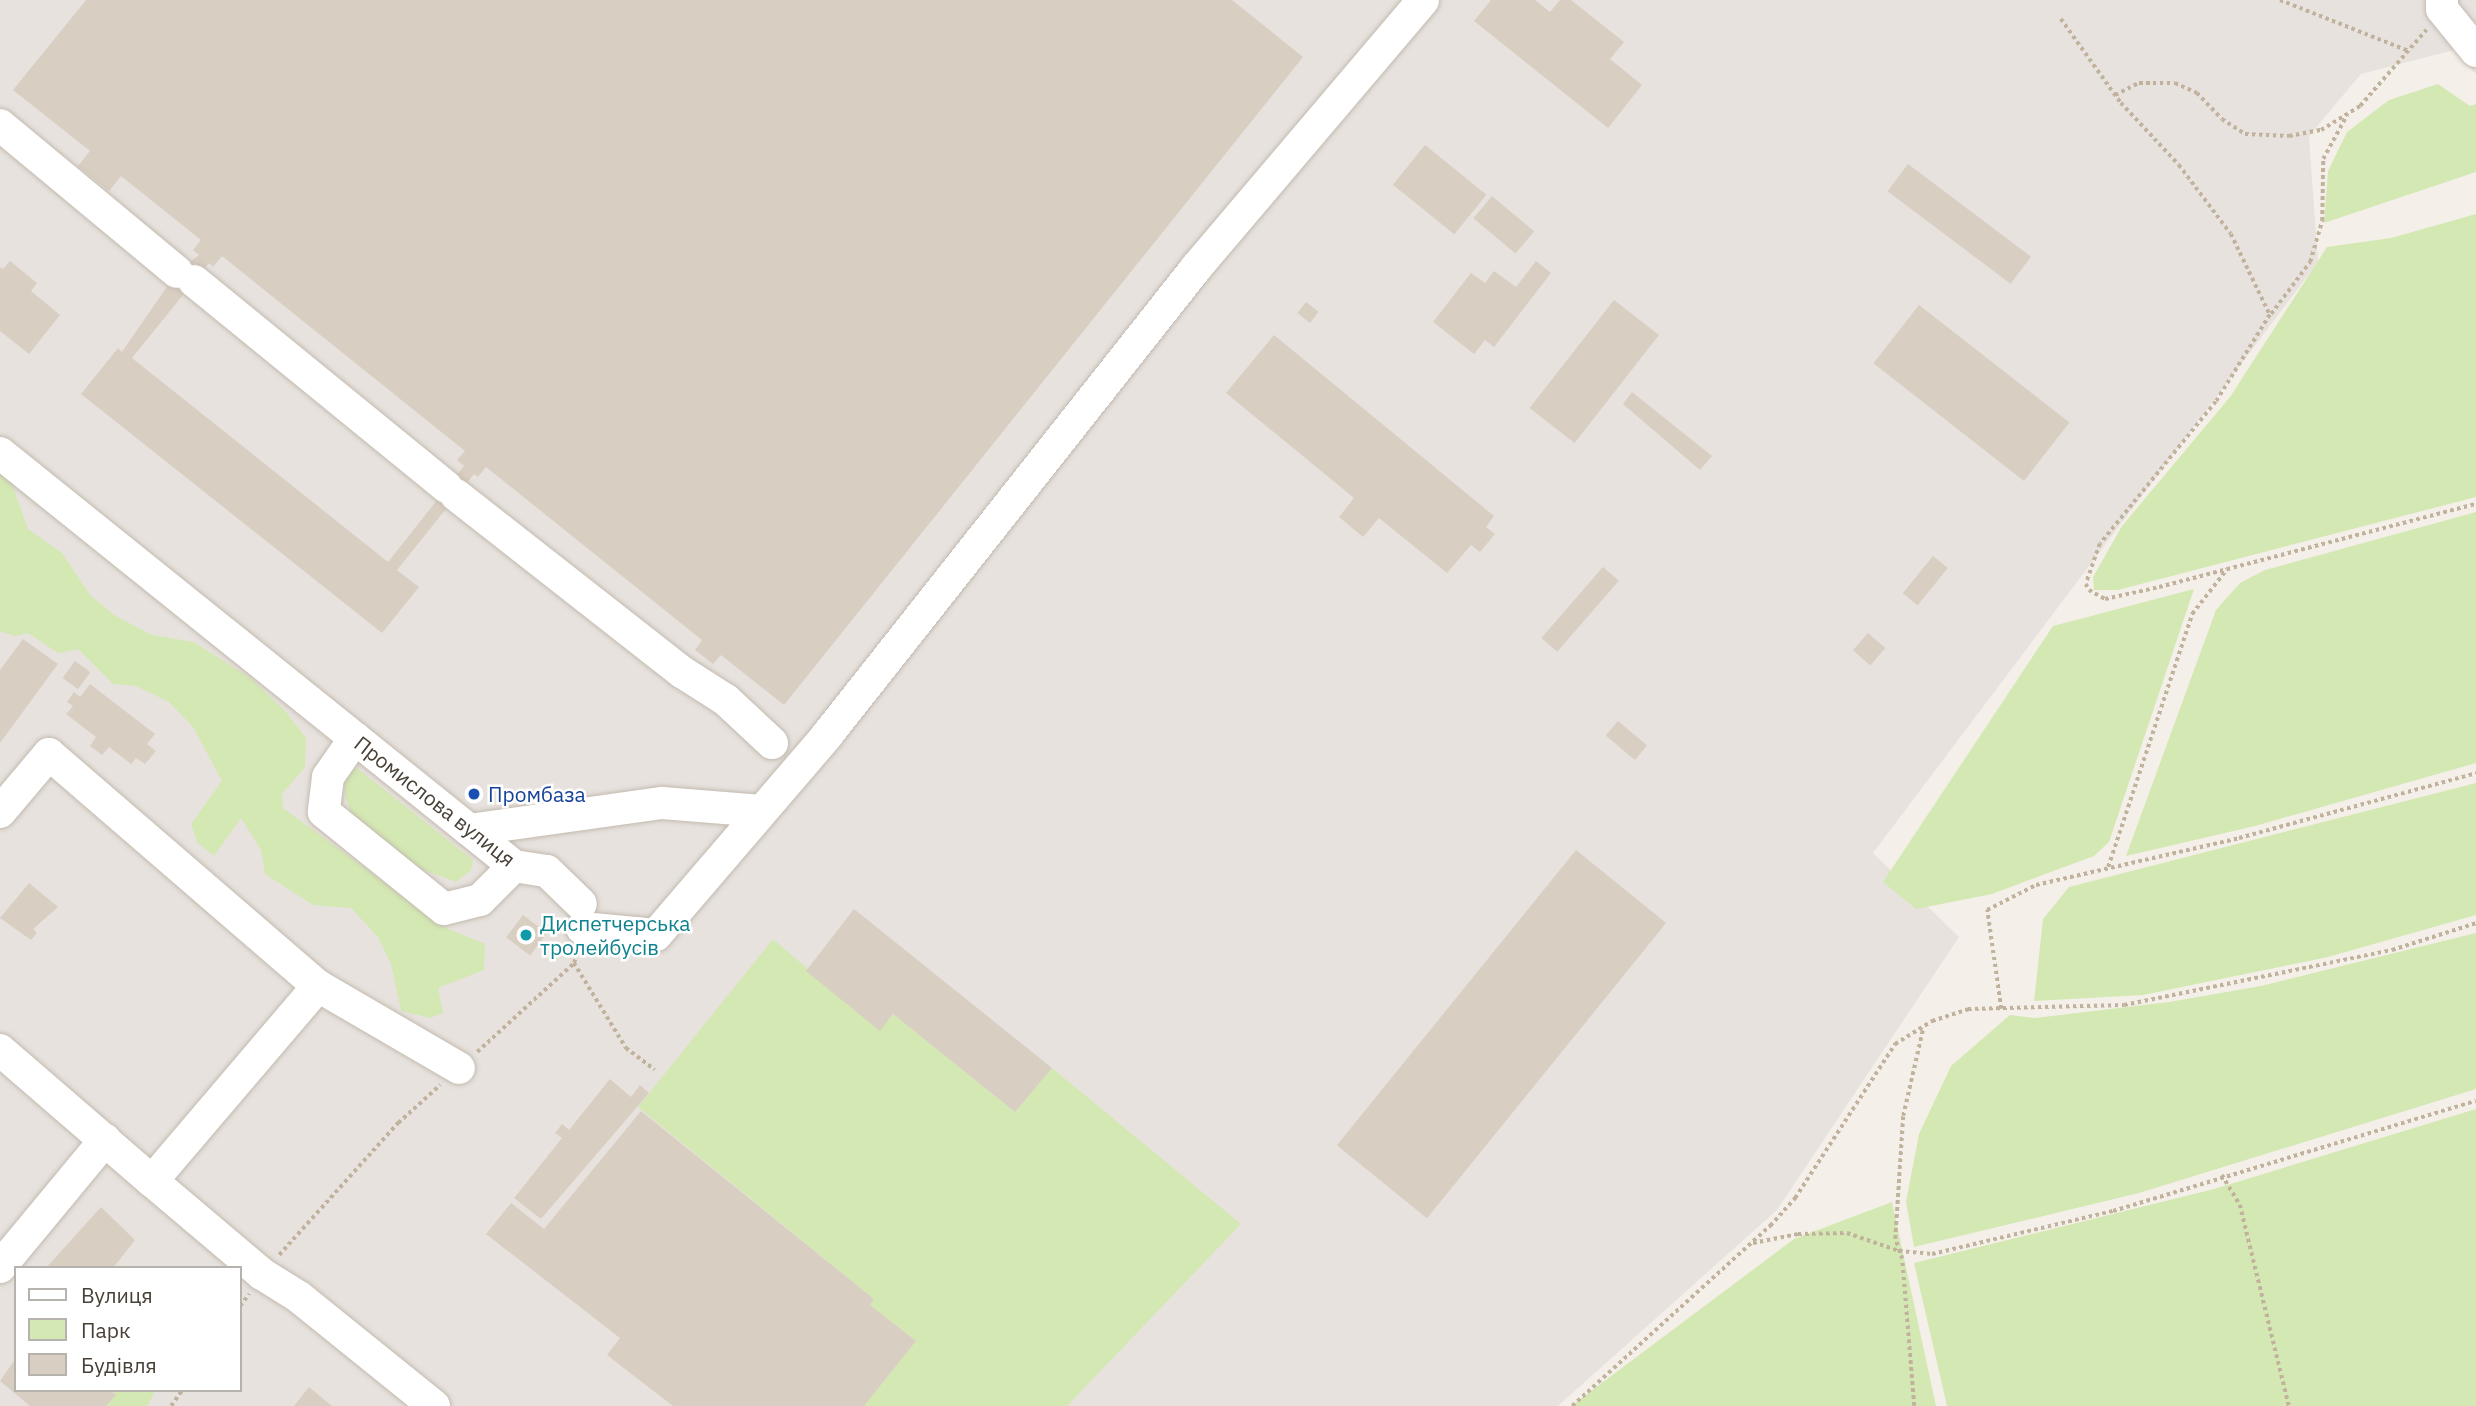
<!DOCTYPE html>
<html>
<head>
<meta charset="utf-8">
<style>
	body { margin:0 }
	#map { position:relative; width:2476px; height:1406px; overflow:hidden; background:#f4f0e9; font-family:"IBM Plex Sans",sans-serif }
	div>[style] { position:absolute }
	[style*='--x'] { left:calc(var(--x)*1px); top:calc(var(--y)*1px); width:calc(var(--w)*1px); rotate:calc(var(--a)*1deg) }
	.industrial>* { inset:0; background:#e7e2de }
	.green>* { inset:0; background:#d4e8b3 }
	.building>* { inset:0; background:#d9cec2; transform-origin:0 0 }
	.path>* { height:3.5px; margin-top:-1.75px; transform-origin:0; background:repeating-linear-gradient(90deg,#c1b29d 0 3.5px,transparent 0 7px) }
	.roads { filter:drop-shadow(0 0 2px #c3baaf) drop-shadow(0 0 2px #c3baaf) }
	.minor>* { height:32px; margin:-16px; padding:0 16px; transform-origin:16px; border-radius:16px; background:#fff }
	.dots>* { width:19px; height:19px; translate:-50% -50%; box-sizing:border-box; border:4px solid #fff; border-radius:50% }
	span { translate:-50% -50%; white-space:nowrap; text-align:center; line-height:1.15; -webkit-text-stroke:5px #fff; paint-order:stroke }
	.transit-label { font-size:21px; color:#164399 }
	.left { translate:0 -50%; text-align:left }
	.street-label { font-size:21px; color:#484037 }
	.culture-label { font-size:21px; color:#0d838f }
	.legend { position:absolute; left:14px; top:1266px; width:228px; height:126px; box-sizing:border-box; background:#fff; border:2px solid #b6b3af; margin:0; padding:9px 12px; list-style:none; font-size:21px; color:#484037 }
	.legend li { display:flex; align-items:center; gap:14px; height:35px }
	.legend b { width:35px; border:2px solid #b6b3af }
</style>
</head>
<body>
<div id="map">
	<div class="industrial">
		<div style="clip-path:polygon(evenodd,0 0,2476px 0,2476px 74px,2454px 50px,2361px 74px,2309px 136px,2318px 262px,1873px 853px,1959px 937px,1777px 1210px,1558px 1406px,0 1406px,0 0,16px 1268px,240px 1268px,240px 1390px,16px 1390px,16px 1268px)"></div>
	</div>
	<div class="green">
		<div style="clip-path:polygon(2438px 84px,2470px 106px,2476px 104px,2476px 172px,2324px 223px,2328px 171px,2347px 132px,2389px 100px)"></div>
		<div style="clip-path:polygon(2476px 214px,2476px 497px,2118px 590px,2094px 590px,2093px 577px,2122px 526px,2230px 397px,2327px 247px,2391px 238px)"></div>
		<div style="clip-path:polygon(0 470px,11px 481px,28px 529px,62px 553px,90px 595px,114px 615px,152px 635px,194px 642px,250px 678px,286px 712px,306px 738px,305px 767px,282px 794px,283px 808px,448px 929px,485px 944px,484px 970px,438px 988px,443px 1013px,430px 1018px,401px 1011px,391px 964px,378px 937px,351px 908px,313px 905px,265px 874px,261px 850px,241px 818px,214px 856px,197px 842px,191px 824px,222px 781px,193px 727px,169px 702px,136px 686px,113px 684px,78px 649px,58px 653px,28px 633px,15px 636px,0 631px)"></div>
		<div style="clip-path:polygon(2476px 512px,2476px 763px,2255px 826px,2126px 856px,2216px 610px,2240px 583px,2265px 570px)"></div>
		<div style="clip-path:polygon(2194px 589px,2109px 842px,2094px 856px,1992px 894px,1916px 909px,1883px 882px,2053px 626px)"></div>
		<div style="clip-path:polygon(357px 768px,473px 860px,471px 870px,456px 882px,408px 864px,355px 823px,345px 796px,344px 776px)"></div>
		<div style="clip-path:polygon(2476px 783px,2476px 915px,2328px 957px,2143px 995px,2034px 1001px,2043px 919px,2069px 887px)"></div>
		<div style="clip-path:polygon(2476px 933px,2476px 1089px,2139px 1193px,1914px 1247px,1906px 1202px,1919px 1134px,1951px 1066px,2010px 1015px,2035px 1018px,2169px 1002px,2261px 986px)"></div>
		<div style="clip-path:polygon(773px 939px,879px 1030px,893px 1014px,1015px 1112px,1052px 1068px,1241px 1224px,1067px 1406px,864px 1406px,916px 1341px,870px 1305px,874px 1299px,638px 1107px)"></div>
		<div style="clip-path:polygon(2476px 1109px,2476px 1406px,1947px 1406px,1914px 1263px,2214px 1189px)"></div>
		<div style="clip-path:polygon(1892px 1202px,1936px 1406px,1571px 1406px,1794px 1239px)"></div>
		<div style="clip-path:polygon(116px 1390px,156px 1390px,147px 1406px,106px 1406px)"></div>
	</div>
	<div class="building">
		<div style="clip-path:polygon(evenodd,86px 0,1232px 0,1303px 57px,784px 705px,721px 655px,713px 664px,695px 650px,702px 640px,486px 467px,478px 477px,474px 474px,397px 570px,419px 587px,382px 633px,81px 394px,118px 348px,122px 352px,177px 272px,199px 255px,193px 250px,201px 240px,121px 176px,109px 191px,78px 166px,90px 151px,13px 90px,86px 0,222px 256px,465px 451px,457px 460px,464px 466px,388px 562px,132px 358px,209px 263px,213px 267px,222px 256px)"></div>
		<div style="clip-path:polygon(1491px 0,1535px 0,1550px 12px,1560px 0,1571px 0,1624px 42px,1610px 59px,1642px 85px,1608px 128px,1474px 21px)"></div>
		<div style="left:1425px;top:145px;width:79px;height:51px;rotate:39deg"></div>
		<div style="left:1908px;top:164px;width:154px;height:34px;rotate:37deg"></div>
		<div style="left:1492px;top:196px;width:55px;height:29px;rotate:40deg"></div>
		<div style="clip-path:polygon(10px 261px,37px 283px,31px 291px,60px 315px,29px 354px,0 331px,0 267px,3px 269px)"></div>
		<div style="clip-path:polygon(1536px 261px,1551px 273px,1494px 347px,1485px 340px,1474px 354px,1433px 322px,1471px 273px,1485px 283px,1494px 271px,1516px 287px)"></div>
		<div style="left:1614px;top:300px;width:57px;height:137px;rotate:38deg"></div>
		<div style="left:1306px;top:302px;width:16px;height:14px;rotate:38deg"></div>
		<div style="left:1919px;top:305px;width:191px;height:74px;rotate:38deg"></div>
		<div style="clip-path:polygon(1274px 335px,1494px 516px,1486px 527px,1495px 534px,1480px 552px,1471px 545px,1447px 573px,1379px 518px,1363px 537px,1339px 517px,1354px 498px,1226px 393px)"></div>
		<div style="clip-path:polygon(1632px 392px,1712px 456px,1700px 470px,1623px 404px)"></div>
		<div style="left:1933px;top:556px;width:19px;height:48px;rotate:39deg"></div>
		<div style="left:1603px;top:567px;width:21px;height:94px;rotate:41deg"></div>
		<div style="left:1868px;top:633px;width:23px;height:23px;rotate:41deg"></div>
		<div style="clip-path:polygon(23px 639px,58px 664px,0 743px,0 670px)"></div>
		<div style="left:75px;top:661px;width:19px;height:21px;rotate:36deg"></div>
		<div style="clip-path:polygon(90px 684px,155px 734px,147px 744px,156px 751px,145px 764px,136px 758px,131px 764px,109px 747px,102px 755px,90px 746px,96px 737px,66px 714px,73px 706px,67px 702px,74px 692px,80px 697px)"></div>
		<div style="left:1618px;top:721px;width:38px;height:19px;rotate:40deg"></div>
		<div style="left:1576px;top:850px;width:116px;height:380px;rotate:39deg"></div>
		<div style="clip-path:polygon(29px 883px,58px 907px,33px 929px,37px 933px,31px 940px,0 918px)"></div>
		<div style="clip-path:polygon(854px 909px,1052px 1068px,1015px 1112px,893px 1014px,880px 1031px,806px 971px)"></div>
		<div style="left:523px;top:915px;width:30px;height:28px;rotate:37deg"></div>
		<div style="clip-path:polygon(610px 1079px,631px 1097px,640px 1085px,649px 1093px,541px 1219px,514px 1198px,562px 1138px,555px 1133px,562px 1124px,569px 1130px)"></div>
		<div style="clip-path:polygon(641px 1111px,874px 1299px,870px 1305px,916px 1341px,864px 1406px,673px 1406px,607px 1355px,620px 1338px,486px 1234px,511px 1203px,544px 1229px)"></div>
		<div style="clip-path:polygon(101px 1207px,135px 1240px,113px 1268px,46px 1268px)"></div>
		<div style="clip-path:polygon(16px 1358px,16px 1390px,110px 1390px,116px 1395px,106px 1406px,30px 1406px,0 1381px)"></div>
		<div style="clip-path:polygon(309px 1387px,332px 1406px,294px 1406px)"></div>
	</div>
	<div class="path">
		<div style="--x:2280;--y:0;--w:139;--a:21.6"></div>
		<div style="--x:2061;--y:19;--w:103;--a:54.5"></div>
		<div style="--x:2121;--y:103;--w:85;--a:46.9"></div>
		<div style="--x:2179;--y:165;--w:86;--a:53"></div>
		<div style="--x:2231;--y:234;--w:90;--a:64.3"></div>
		<div style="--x:2270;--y:315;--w:102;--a:121.8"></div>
		<div style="--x:2216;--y:402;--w:183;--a:129.2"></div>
		<div style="--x:2100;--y:544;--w:42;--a:109.3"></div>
		<div style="--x:2086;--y:584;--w:7;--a:63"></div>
		<div style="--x:2089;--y:590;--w:18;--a:29"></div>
		<div style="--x:2105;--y:599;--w:55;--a:-12.5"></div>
		<div style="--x:2159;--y:587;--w:328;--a:-14.7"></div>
		<div style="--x:2115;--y:95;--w:27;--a:-27"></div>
		<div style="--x:2139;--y:83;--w:36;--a:0"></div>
		<div style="--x:2175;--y:83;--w:24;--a:24"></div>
		<div style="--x:2197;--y:93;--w:36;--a:46"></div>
		<div style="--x:2222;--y:119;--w:27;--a:33"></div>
		<div style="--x:2245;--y:134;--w:44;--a:2.6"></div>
		<div style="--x:2289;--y:136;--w:33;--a:-11"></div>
		<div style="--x:2321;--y:130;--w:46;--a:-31.6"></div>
		<div style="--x:2360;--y:106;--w:101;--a:-49"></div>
		<div style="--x:2271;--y:314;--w:65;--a:-53.1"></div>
		<div style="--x:2310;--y:262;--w:43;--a:-73.7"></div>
		<div style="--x:2322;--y:221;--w:62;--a:-89.1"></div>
		<div style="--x:2323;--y:159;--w:50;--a:-61.4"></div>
		<div style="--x:2108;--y:867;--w:267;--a:-71.6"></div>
		<div style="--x:2192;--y:614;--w:57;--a:-52.1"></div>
		<div style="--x:574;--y:963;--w:100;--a:58.5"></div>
		<div style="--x:626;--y:1048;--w:36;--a:37"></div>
		<div style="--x:2001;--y:1009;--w:100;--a:-98"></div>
		<div style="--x:1987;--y:910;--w:55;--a:-27"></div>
		<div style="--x:2036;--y:885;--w:208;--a:-13"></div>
		<div style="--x:2239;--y:838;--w:246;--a:-15.3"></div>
		<div style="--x:477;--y:1052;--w:132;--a:-42.5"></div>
		<div style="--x:574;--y:963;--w:11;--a:-75"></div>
		<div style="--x:2222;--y:1175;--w:35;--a:59"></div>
		<div style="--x:2240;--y:1205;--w:207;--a:76.3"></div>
		<div style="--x:1753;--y:1243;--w:46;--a:-11.3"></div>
		<div style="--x:1798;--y:1234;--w:49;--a:-1.2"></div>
		<div style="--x:1847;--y:1233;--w:55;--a:19.1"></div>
		<div style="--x:1899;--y:1251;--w:33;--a:5"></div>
		<div style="--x:1932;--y:1254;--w:186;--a:-13.4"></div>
		<div style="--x:2113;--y:1211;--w:379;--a:-16.9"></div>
		<div style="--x:279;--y:1255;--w:178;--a:-48"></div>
		<div style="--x:398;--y:1123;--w:57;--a:-42.1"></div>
		<div style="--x:240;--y:1306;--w:15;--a:-53"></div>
		<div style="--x:171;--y:1406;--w:19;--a:-55"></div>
		<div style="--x:1572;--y:1406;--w:268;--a:-42.3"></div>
		<div style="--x:1770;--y:1226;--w:38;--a:-48"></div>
		<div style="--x:1795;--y:1198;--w:184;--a:-57"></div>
		<div style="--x:1895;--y:1044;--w:44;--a:-31.9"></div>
		<div style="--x:1932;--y:1021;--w:38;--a:-18"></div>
		<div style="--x:1968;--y:1009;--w:156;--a:-1.5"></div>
		<div style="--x:2124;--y:1005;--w:274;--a:-11.6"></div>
		<div style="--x:2392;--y:950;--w:88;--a:-17.8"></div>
		<div style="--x:1914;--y:1406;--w:147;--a:-94.7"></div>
		<div style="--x:1902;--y:1259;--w:21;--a:-109"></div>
		<div style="--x:1895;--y:1239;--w:123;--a:-86.3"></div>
		<div style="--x:1903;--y:1116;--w:89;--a:-77.1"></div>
	</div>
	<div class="roads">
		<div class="minor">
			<div style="--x:2442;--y:0;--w:9;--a:90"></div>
			<div style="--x:2442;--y:9;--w:54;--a:51"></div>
			<div style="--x:0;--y:125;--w:230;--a:39.7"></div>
			<div style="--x:194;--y:281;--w:326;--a:39.2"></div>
			<div style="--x:0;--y:453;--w:659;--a:38.78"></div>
			<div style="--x:514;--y:866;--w:33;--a:9"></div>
			<div style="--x:547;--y:871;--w:47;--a:44.1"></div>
			<div style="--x:456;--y:495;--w:287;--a:38.1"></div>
			<div style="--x:682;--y:672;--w:52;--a:32.5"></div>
			<div style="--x:726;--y:700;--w:63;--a:43.1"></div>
			<div style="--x:355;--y:738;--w:47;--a:124.7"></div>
			<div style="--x:328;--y:777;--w:35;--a:97"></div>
			<div style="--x:324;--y:812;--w:154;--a:38.9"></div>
			<div style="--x:444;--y:909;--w:37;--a:-14"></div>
			<div style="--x:480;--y:900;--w:48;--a:-45"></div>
			<div style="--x:0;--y:812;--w:76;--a:-49.8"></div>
			<div style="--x:49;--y:754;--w:355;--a:40.8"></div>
			<div style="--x:469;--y:830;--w:195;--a:-8"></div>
			<div style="--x:662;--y:803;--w:100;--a:4.6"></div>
			<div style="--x:582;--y:928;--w:74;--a:5.4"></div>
			<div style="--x:656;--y:935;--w:265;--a:-49.4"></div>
			<div style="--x:828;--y:734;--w:594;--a:-51.7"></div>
			<div style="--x:1196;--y:268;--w:351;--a:-49.7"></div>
			<div style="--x:0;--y:1050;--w:201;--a:40.8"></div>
			<div style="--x:0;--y:1267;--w:165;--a:-50.4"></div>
			<div style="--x:434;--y:1406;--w:174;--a:-141.1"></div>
			<div style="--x:299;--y:1297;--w:44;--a:-148.1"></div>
			<div style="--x:262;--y:1274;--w:144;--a:-139.8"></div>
			<div style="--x:152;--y:1181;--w:256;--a:-49.6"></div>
			<div style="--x:318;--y:986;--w:163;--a:30.2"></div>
		</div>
	</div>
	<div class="dots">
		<div style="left:474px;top:794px;background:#1a4fb4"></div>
		<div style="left:526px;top:935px;background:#0f9aa8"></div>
	</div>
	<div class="transit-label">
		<span class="left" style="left:488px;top:794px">Промбаза</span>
	</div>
	<div class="street-label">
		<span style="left:435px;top:801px;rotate:38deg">Промислова вулиця</span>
	</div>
	<div class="culture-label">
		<span class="left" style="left:540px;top:935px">Диспетчерська<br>тролейбусів</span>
	</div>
	<ul class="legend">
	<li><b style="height:9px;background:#fff"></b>Вулиця</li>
	<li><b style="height:19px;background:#d4e8b3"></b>Парк</li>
	<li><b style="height:19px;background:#d9cec2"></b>Будівля</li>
	</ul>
</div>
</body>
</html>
